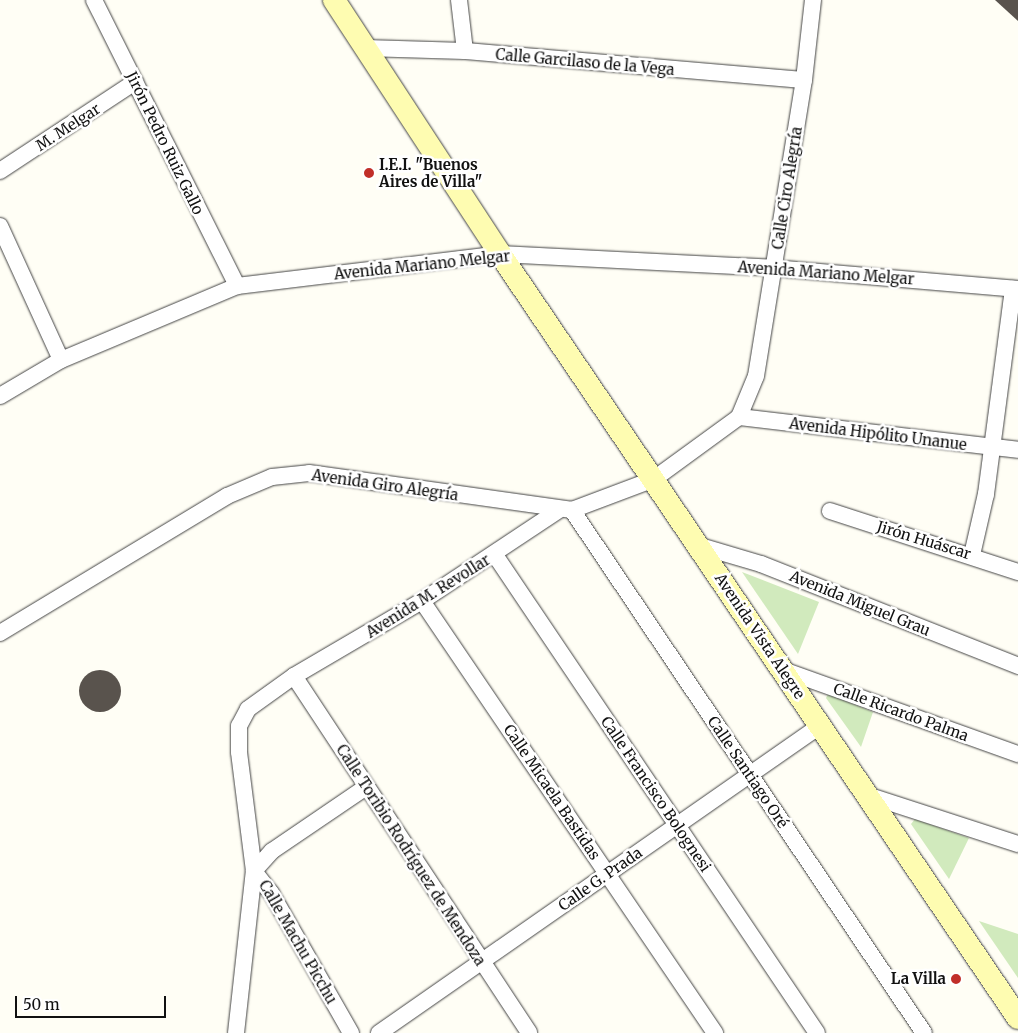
<!DOCTYPE html>
<html>
<head>
<meta charset="utf-8">
<style>
	body { margin:0 }
	#map { position:relative; width:1018px; height:1033px; overflow:hidden; background:#fffef5; font-family:Merriweather,serif }
	div>[style] { position:absolute }
	[style*='--x'] { left:calc(var(--x)*1px); top:calc(var(--y)*1px); width:calc(var(--w)*1px); rotate:calc(var(--a)*1deg) }
	.green>* { inset:0; background:#d1eabd }
	.building>* { inset:0; background:#59534d }
	.round { border-radius:50% }
	.roads { filter:drop-shadow(0 0 1px #444) drop-shadow(0 0 1px #444) }
	.street>* { height:16px; margin:-8px; padding:0 8px; transform-origin:8px; border-radius:8px; background:#fff }
	.secondary>* { height:22px; margin:-11px; padding:0 11px; transform-origin:11px; border-radius:11px; background:#fefcb1 }
	.dots>* { width:14px; height:14px; translate:-50% -50%; box-sizing:border-box; border:2px solid #fff; border-radius:50% }
	span { translate:-50% -50%; white-space:nowrap; text-align:center; line-height:1.15; -webkit-text-stroke:5px #fff; paint-order:stroke }
	.street-label { font-size:15px; color:#111 }
	.poi-label { font-size:15px; color:#111; font-weight:700 }
	.left { translate:0 -50%; text-align:left }
	.right { translate:-100% -50%; text-align:right }
	.scale { position:absolute; left:15px; top:996px; width:151px; height:22px; box-sizing:border-box; border:2px solid #111; border-top:0; padding-left:6px; font-size:15px; line-height:18px; white-space:nowrap; color:#111; -webkit-text-stroke:4px #fff; paint-order:stroke }
</style>
</head>
<body>
<div id="map">
	<div class="green">
		<div style="clip-path:polygon(742px 572px,819px 602px,798px 654px)"></div>
		<div style="clip-path:polygon(828px 694px,873px 712px,861px 747px,826px 698px)"></div>
		<div style="clip-path:polygon(915px 819px,969px 838px,949px 879px,911px 824px)"></div>
		<div style="clip-path:polygon(979px 921px,1018px 934px,1018px 978px)"></div>
	</div>
	<div class="building">
		<div style="clip-path:polygon(995px 0,1018px 0,1018px 21px)"></div>
		<div class="round" style="left:79px;top:670px;width:42px;height:42px"></div>
	</div>
	<div class="roads">
		<div class="street">
			<div style="--x:94;--y:0;--w:320;--a:63.4"></div>
			<div style="--x:459;--y:0;--w:51;--a:83.3"></div>
			<div style="--x:365;--y:48;--w:100;--a:1.7"></div>
			<div style="--x:465;--y:51;--w:340;--a:4.9"></div>
			<div style="--x:0;--y:171;--w:162;--a:-33.4"></div>
			<div style="--x:0;--y:226;--w:147;--a:65.5"></div>
			<div style="--x:0;--y:396;--w:71;--a:-30.5"></div>
			<div style="--x:61;--y:360;--w:191;--a:-22.8"></div>
			<div style="--x:237;--y:286;--w:265;--a:-6.9"></div>
			<div style="--x:500;--y:254;--w:273;--a:2.9"></div>
			<div style="--x:773;--y:268;--w:246;--a:4.9"></div>
			<div style="--x:739;--y:417;--w:281;--a:6.7"></div>
			<div style="--x:572;--y:510;--w:630;--a:56.06"></div>
			<div style="--x:830;--y:511;--w:198;--a:18"></div>
			<div style="--x:700;--y:546;--w:64;--a:16.4"></div>
			<div style="--x:761;--y:564;--w:277;--a:21.6"></div>
			<div style="--x:495;--y:555;--w:576;--a:56.03"></div>
			<div style="--x:972;--y:555;--w:63;--a:-77.1"></div>
			<div style="--x:986;--y:494;--w:207;--a:-82.5"></div>
			<div style="--x:422;--y:601;--w:522;--a:55.85"></div>
			<div style="--x:0;--y:633;--w:265;--a:-31.1"></div>
			<div style="--x:227;--y:496;--w:49;--a:-22.9"></div>
			<div style="--x:272;--y:477;--w:37;--a:-6"></div>
			<div style="--x:309;--y:473;--w:266;--a:8"></div>
			<div style="--x:572;--y:510;--w:88;--a:-20.7"></div>
			<div style="--x:654;--y:479;--w:105;--a:-36.1"></div>
			<div style="--x:739;--y:417;--w:44;--a:-67.5"></div>
			<div style="--x:756;--y:376;--w:300;--a:-80.8"></div>
			<div style="--x:804;--y:80;--w:81;--a:-83.6"></div>
			<div style="--x:783;--y:670;--w:250;--a:19.7"></div>
			<div style="--x:294;--y:676;--w:427;--a:56.6"></div>
			<div style="--x:867;--y:795;--w:159;--a:18"></div>
			<div style="--x:236;--y:1033;--w:163;--a:-83.7"></div>
			<div style="--x:254;--y:871;--w:120;--a:-97.2"></div>
			<div style="--x:239;--y:752;--w:26;--a:-90"></div>
			<div style="--x:239;--y:726;--w:19;--a:-62"></div>
			<div style="--x:248;--y:709;--w:57;--a:-35.7"></div>
			<div style="--x:294;--y:676;--w:148;--a:-30.4"></div>
			<div style="--x:422;--y:601;--w:164;--a:-33.6"></div>
			<div style="--x:351;--y:1033;--w:161;--a:-119.7"></div>
			<div style="--x:271;--y:893;--w:28;--a:-128"></div>
			<div style="--x:254;--y:871;--w:27;--a:-48"></div>
			<div style="--x:272;--y:851;--w:114;--a:-34.2"></div>
			<div style="--x:379;--y:1033;--w:539;--a:-34.87"></div>
		</div>
		<div class="secondary">
			<div style="--x:334;--y:0;--w:303;--a:56.8"></div>
			<div style="--x:500;--y:254;--w:923;--a:55.86"></div>
		</div>
	</div>
	<div class="dots">
		<div style="left:369px;top:173px;background:#c12f29"></div>
		<div style="left:956px;top:979px;background:#c12f29"></div>
	</div>
	<div class="street-label">
		<span style="left:585px;top:62px;rotate:5deg">Calle Garcilaso de la Vega</span>
		<span style="left:68px;top:127px;rotate:-33deg">M. Melgar</span>
		<span style="left:165px;top:143px;rotate:64deg">Jirón Pedro Ruiz Gallo</span>
		<span style="left:787px;top:188px;rotate:-81deg">Calle Ciro Alegría</span>
		<span style="left:422px;top:265px;rotate:-6deg">Avenida Mariano Melgar</span>
		<span style="left:826px;top:273px;rotate:4deg">Avenida Mariano Melgar</span>
		<span style="left:878px;top:434px;rotate:7deg">Avenida Hipólito Unanue</span>
		<span style="left:385px;top:485px;rotate:8deg">Avenida Giro Alegría</span>
		<span style="left:924px;top:540px;rotate:17deg">Jirón Huáscar</span>
		<span style="left:428px;top:596px;rotate:-32deg">Avenida M. Revollar</span>
		<span style="left:860px;top:603px;rotate:22deg">Avenida Miguel Grau</span>
		<span style="left:760px;top:636px;rotate:56deg">Avenida Vista Alegre</span>
		<span style="left:901px;top:712px;rotate:20deg">Calle Ricardo Palma</span>
		<span style="left:748px;top:772px;rotate:56deg">Calle Santiago Oré</span>
		<span style="left:552px;top:792px;rotate:56deg">Calle Micaela Bastidas</span>
		<span style="left:656px;top:794px;rotate:56deg">Calle Francisco Bolognesi</span>
		<span style="left:411px;top:855px;rotate:57deg">Calle Toribio Rodríguez de Mendoza</span>
		<span style="left:600px;top:879px;rotate:-35deg">Calle G. Prada</span>
		<span style="left:298px;top:942px;rotate:60deg">Calle Machu Picchu</span>
	</div>
	<div class="poi-label">
		<span class="left" style="left:379px;top:173px">I.E.I. "Buenos<br>Aires de Villa"</span>
		<span class="right" style="left:946px;top:979px">La Villa</span>
	</div>
	<div class="scale">50 m</div>
</div>
</body>
</html>
